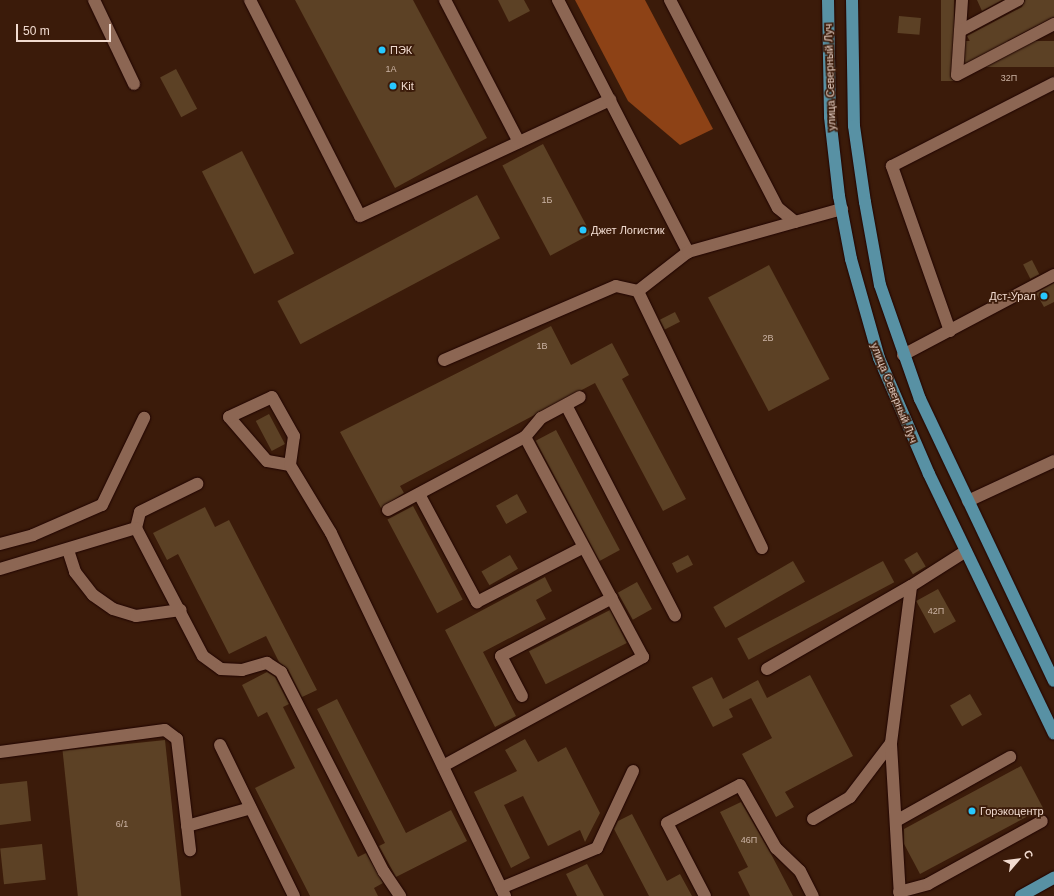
<!DOCTYPE html>
<html>
<head>
<meta charset="utf-8">
<style>
	body { margin:0 }
	#map { position:relative; width:1054px; height:896px; overflow:hidden; background:#3b1b0a; font-family:Arial,sans-serif }
	div>[style] { position:absolute }
	[style*='--x'] { left:calc(var(--x)*1px); top:calc(var(--y)*1px); width:calc(var(--w)*1px); rotate:calc(var(--a)*1deg) }
	.forest>* { inset:0; background:#8d4216 }
	.building>* { inset:0; background:#5c4125; transform-origin:0 0 }
	.roads { filter:drop-shadow(0 0 1px #200400) drop-shadow(0 0 1px #200400) }
	.minor>* { height:12px; margin:-6px; padding:0 6px; transform-origin:6px; border-radius:6px; background:#8c6653 }
	.major>* { height:12px; margin:-6px; padding:0 6px; transform-origin:6px; border-radius:6px; background:#5891a4 }
	.dots>* { width:11px; height:11px; translate:-50% -50%; box-sizing:border-box; border:2px solid #3b1b0a; border-radius:50% }
	span { translate:-50% -50%; white-space:nowrap; text-align:center; line-height:1.15; -webkit-text-stroke:3.5px #3b1b0a; paint-order:stroke }
	.number-label { font-size:9px; color:#ccb4a5 }
	.number-label span { -webkit-text-stroke-width:0 }
	.poi-label { font-size:11px; color:#f1dbd0 }
	.left { translate:0 -50%; text-align:left }
	.right { translate:-100% -50%; text-align:right }
	.street-label { font-size:11px; color:#f1dbd0 }
	.north { position:absolute; left:998px; top:840px; width:40px; height:40px; -webkit-text-stroke:3px #3b1b0a; paint-order:stroke; rotate:62deg; font-size:11px; font-weight:700; line-height:16px; text-align:center; color:#f1dbd0 }
	.north::after { content:''; display:block; margin:auto; width:14px; height:18px; background:#f1dbd0; clip-path:polygon(50% 0,100% 100%,50% 72%,0 100%) }
	.scale { position:absolute; left:16px; top:24px; width:95px; height:18px; box-sizing:border-box; border:2px solid #f1dbd0; border-top:0; padding-left:5px; font-size:12px; line-height:14px; white-space:nowrap; color:#f1dbd0; -webkit-text-stroke:3px #3b1b0a; paint-order:stroke }
</style>
</head>
<body>
<div id="map">
	<div class="forest">
		<div style="clip-path:polygon(575px 0,645px 0,713px 129px,680px 145px,628px 101px)"></div>
	</div>
	<div class="building">
		<div style="clip-path:polygon(295px 0,413px 0,487px 138px,395px 188px)"></div>
		<div style="clip-path:polygon(498px 0,524px 0,530px 11px,509px 22px)"></div>
		<div style="left:941px;top:0;width:13px;height:81px"></div>
		<div style="clip-path:polygon(977px 0,1002px 0,982px 11px)"></div>
		<div style="clip-path:polygon(1025px 0,1054px 0,1054px 17px,978px 56px,967px 36px,1022px 7px)"></div>
		<div style="left:899px;top:16px;width:22px;height:17px;rotate:5deg"></div>
		<div style="left:1054px;top:41px;width:26px;height:101px;rotate:90deg"></div>
		<div style="left:176px;top:69px;width:45px;height:18px;rotate:62deg"></div>
		<div style="left:543px;top:144px;width:102px;height:46px;rotate:62deg"></div>
		<div style="left:242px;top:151px;width:115px;height:45px;rotate:63deg"></div>
		<div style="left:477px;top:195px;width:49px;height:226px;rotate:62deg"></div>
		<div style="left:1032px;top:260px;width:16px;height:10px;rotate:63deg"></div>
		<div style="left:769px;top:265px;width:129px;height:69px;rotate:62deg"></div>
		<div style="clip-path:polygon(1054px 283px,1054px 302px,1044px 307px,1036px 293px)"></div>
		<div style="left:675px;top:312px;width:11px;height:17px;rotate:63deg"></div>
		<div style="clip-path:polygon(551px 326px,571px 365px,612px 343px,629px 375px,622px 379px,686px 499px,663px 511px,595px 383px,400px 486px,404px 493px,381px 508px,340px 432px)"></div>
		<div style="left:269px;top:414px;width:34px;height:15px;rotate:62deg"></div>
		<div style="left:556px;top:430px;width:136px;height:23px;rotate:62deg"></div>
		<div style="left:517px;top:494px;width:21px;height:24px;rotate:61deg"></div>
		<div style="left:413px;top:506px;width:106px;height:29px;rotate:62deg"></div>
		<div style="clip-path:polygon(205px 507px,215px 527px,229px 520px,317px 690px,302px 697px,288px 669px,279px 662px,266px 636px,229px 654px,178px 554px,167px 560px,153px 533px)"></div>
		<div style="left:917px;top:552px;width:17px;height:15px;rotate:59deg"></div>
		<div style="left:510px;top:555px;width:16px;height:33px;rotate:60deg"></div>
		<div style="left:688px;top:555px;width:11px;height:18px;rotate:63deg"></div>
		<div style="left:793px;top:561px;width:24px;height:92px;rotate:60deg"></div>
		<div style="left:883px;top:561px;width:24px;height:165px;rotate:62deg"></div>
		<div style="clip-path:polygon(545px 577px,552px 591px,536px 600px,546px 619px,483px 652px,516px 716px,495px 727px,445px 630px)"></div>
		<div style="left:637px;top:582px;width:31px;height:22px;rotate:61deg"></div>
		<div style="left:938px;top:589px;width:37px;height:25px;rotate:61deg"></div>
		<div style="left:610px;top:610px;width:37px;height:91px;rotate:63deg"></div>
		<div style="clip-path:polygon(267px 672px,275px 677px,289px 704px,283px 707px,358px 857px,366px 853px,383px 883px,374px 888px,378px 896px,310px 896px,255px 788px,295px 768px,267px 712px,258px 717px,242px 685px)"></div>
		<div style="clip-path:polygon(810px 675px,853px 756px,785px 792px,794px 807px,776px 817px,742px 754px,772px 738px,751px 698px,729px 709px,733px 717px,713px 727px,692px 687px,712px 677px,723px 699px,758px 680px,767px 698px)"></div>
		<div style="left:970px;top:694px;width:24px;height:23px;rotate:60deg"></div>
		<div style="clip-path:polygon(337px 699px,406px 833px,451px 810px,467px 841px,396px 877px,379px 846px,385px 843px,317px 709px)"></div>
		<div style="clip-path:polygon(525px 739px,538px 762px,566px 747px,600px 813px,585px 842px,580px 830px,548px 846px,523px 796px,504px 805px,530px 858px,511px 868px,474px 792px,517px 771px,505px 750px)"></div>
		<div style="left:165px;top:740px;width:157px;height:103px;rotate:84deg"></div>
		<div style="clip-path:polygon(1021px 766px,1043px 808px,920px 874px,904px 844px,904px 829px)"></div>
		<div style="clip-path:polygon(27px 781px,31px 821px,0 825px,0 784px)"></div>
		<div style="clip-path:polygon(741px 802px,771px 854px,793px 896px,750px 896px,738px 872px,748px 867px,720px 812px)"></div>
		<div style="clip-path:polygon(632px 814px,667px 881px,680px 874px,692px 896px,649px 896px,614px 829px,618px 821px)"></div>
		<div style="left:42px;top:844px;width:36px;height:42px;rotate:84deg"></div>
		<div style="clip-path:polygon(587px 864px,604px 896px,577px 896px,566px 874px)"></div>
	</div>
	<div class="roads">
		<div class="minor">
			<div style="--x:94;--y:0;--w:93;--a:64.5"></div>
			<div style="--x:250;--y:0;--w:242;--a:63"></div>
			<div style="--x:360;--y:216;--w:276;--a:-24.9"></div>
			<div style="--x:445;--y:0;--w:160;--a:62.5"></div>
			<div style="--x:558;--y:0;--w:284;--a:62.7"></div>
			<div style="--x:670;--y:0;--w:234;--a:62.6"></div>
			<div style="--x:778;--y:208;--w:22;--a:39"></div>
			<div style="--x:795;--y:222;--w:49;--a:-15.5"></div>
			<div style="--x:962;--y:0;--w:75;--a:93.8"></div>
			<div style="--x:957;--y:75;--w:110;--a:-27.7"></div>
			<div style="--x:960;--y:31;--w:66;--a:-28.1"></div>
			<div style="--x:950;--y:331;--w:175;--a:-109.4"></div>
			<div style="--x:892;--y:166;--w:182;--a:-27.1"></div>
			<div style="--x:903;--y:355;--w:171;--a:-27.9"></div>
			<div style="--x:444;--y:360;--w:187;--a:-23.3"></div>
			<div style="--x:616;--y:286;--w:23;--a:13"></div>
			<div style="--x:566;--y:405;--w:237;--a:62.6"></div>
			<div style="--x:290;--y:465;--w:23;--a:-170"></div>
			<div style="--x:267;--y:461;--w:58;--a:-130.8"></div>
			<div style="--x:229;--y:417;--w:47;--a:-24.9"></div>
			<div style="--x:272;--y:397;--w:45;--a:60.6"></div>
			<div style="--x:294;--y:436;--w:29;--a:98"></div>
			<div style="--x:290;--y:465;--w:79;--a:58.9"></div>
			<div style="--x:331;--y:533;--w:403;--a:64.4"></div>
			<div style="--x:419;--y:494;--w:123;--a:61.8"></div>
			<div style="--x:477;--y:602;--w:120;--a:-27.2"></div>
			<div style="--x:968;--y:501;--w:95;--a:-24.9"></div>
			<div style="--x:388;--y:510;--w:155;--a:-28.1"></div>
			<div style="--x:525;--y:437;--w:25;--a:-50"></div>
			<div style="--x:541;--y:418;--w:44;--a:-28.3"></div>
			<div style="--x:136;--y:528;--w:16;--a:-76"></div>
			<div style="--x:140;--y:512;--w:64;--a:-26.2"></div>
			<div style="--x:0;--y:544;--w:34;--a:-15"></div>
			<div style="--x:33;--y:535;--w:75;--a:-23.5"></div>
			<div style="--x:102;--y:505;--w:97;--a:-64.2"></div>
			<div style="--x:762;--y:548;--w:285;--a:-115.8"></div>
			<div style="--x:638;--y:291;--w:63;--a:-38"></div>
			<div style="--x:688;--y:252;--w:111;--a:-15.7"></div>
			<div style="--x:68;--y:550;--w:23;--a:72"></div>
			<div style="--x:75;--y:572;--w:29;--a:52"></div>
			<div style="--x:93;--y:595;--w:24;--a:35"></div>
			<div style="--x:113;--y:609;--w:24;--a:17"></div>
			<div style="--x:136;--y:616;--w:45;--a:-7.6"></div>
			<div style="--x:0;--y:569;--w:142;--a:-16.8"></div>
			<div style="--x:136;--y:528;--w:144;--a:62.4"></div>
			<div style="--x:203;--y:656;--w:22;--a:36"></div>
			<div style="--x:221;--y:669;--w:21;--a:3"></div>
			<div style="--x:242;--y:670;--w:26;--a:-16"></div>
			<div style="--x:267;--y:663;--w:17;--a:33"></div>
			<div style="--x:281;--y:672;--w:225;--a:62.8"></div>
			<div style="--x:384;--y:872;--w:29;--a:56"></div>
			<div style="--x:767;--y:669;--w:166;--a:-30"></div>
			<div style="--x:911;--y:586;--w:65;--a:-32.5"></div>
			<div style="--x:522;--y:696;--w:45;--a:-117.7"></div>
			<div style="--x:501;--y:656;--w:125;--a:-27.6"></div>
			<div style="--x:220;--y:745;--w:168;--a:63.9"></div>
			<div style="--x:0;--y:752;--w:166;--a:-7.6"></div>
			<div style="--x:165;--y:730;--w:15;--a:37"></div>
			<div style="--x:177;--y:739;--w:112;--a:83.3"></div>
			<div style="--x:443;--y:766;--w:228;--a:-28.6"></div>
			<div style="--x:643;--y:657;--w:250;--a:-118.2"></div>
			<div style="--x:813;--y:819;--w:43;--a:-30.7"></div>
			<div style="--x:850;--y:797;--w:68;--a:-52.8"></div>
			<div style="--x:896;--y:821;--w:131;--a:-29.3"></div>
			<div style="--x:187;--y:826;--w:66;--a:-15.7"></div>
			<div style="--x:501;--y:888;--w:104;--a:-22.6"></div>
			<div style="--x:597;--y:848;--w:85;--a:-64.9"></div>
			<div style="--x:899;--y:892;--w:30;--a:-15"></div>
			<div style="--x:928;--y:884;--w:130;--a:-28.9"></div>
			<div style="--x:705;--y:896;--w:82;--a:-117.5"></div>
			<div style="--x:667;--y:823;--w:82;--a:-27.5"></div>
			<div style="--x:740;--y:785;--w:73;--a:60.3"></div>
			<div style="--x:776;--y:848;--w:33;--a:44"></div>
			<div style="--x:800;--y:871;--w:28;--a:63"></div>
			<div style="--x:900;--y:896;--w:153;--a:-93.4"></div>
			<div style="--x:891;--y:743;--w:158;--a:-82.7"></div>
		</div>
		<div class="major">
			<div style="--x:828;--y:0;--w:117;--a:89"></div>
			<div style="--x:830;--y:117;--w:80;--a:83.5"></div>
			<div style="--x:839;--y:196;--w:64;--a:79.2"></div>
			<div style="--x:851;--y:259;--w:103;--a:74.2"></div>
			<div style="--x:879;--y:358;--w:126;--a:66.7"></div>
			<div style="--x:929;--y:474;--w:288;--a:64.3"></div>
			<div style="--x:852;--y:0;--w:126;--a:89.1"></div>
			<div style="--x:854;--y:126;--w:77;--a:81.8"></div>
			<div style="--x:865;--y:202;--w:84;--a:79.8"></div>
			<div style="--x:880;--y:285;--w:121;--a:70.7"></div>
			<div style="--x:920;--y:399;--w:312;--a:64.6"></div>
			<div style="--x:1021;--y:896;--w:38;--a:-29"></div>
		</div>
	</div>
	<div class="dots">
		<div style="left:382px;top:50px;background:#27c8ff"></div>
		<div style="left:393px;top:86px;background:#27c8ff"></div>
		<div style="left:583px;top:230px;background:#27c8ff"></div>
		<div style="left:1044px;top:296px;background:#27c8ff"></div>
		<div style="left:972px;top:811px;background:#27c8ff"></div>
	</div>
	<div class="number-label">
		<span style="left:391px;top:69px">1А</span>
		<span style="left:1009px;top:78px">32П</span>
		<span style="left:547px;top:200px">1Б</span>
		<span style="left:768px;top:338px">2В</span>
		<span style="left:542px;top:346px">1В</span>
		<span style="left:936px;top:611px">42П</span>
		<span style="left:122px;top:824px">6/1</span>
		<span style="left:749px;top:840px">46П</span>
	</div>
	<div class="poi-label">
		<span class="left" style="left:390px;top:50px">ПЭК</span>
		<span class="left" style="left:401px;top:86px">Kit</span>
		<span class="left" style="left:591px;top:230px">Джет Логистик</span>
		<span class="right" style="left:1036px;top:296px">Дст-Урал</span>
		<span class="left" style="left:980px;top:811px">Горэкоцентр</span>
	</div>
	<div class="street-label">
		<span style="left:830px;top:77px;rotate:-92deg">улица Северный Луч</span>
		<span style="left:894px;top:393px;rotate:68deg">улица Северный Луч</span>
	</div>
	<div class="north">С</div>
	<div class="scale">50 m</div>
</div>
</body>
</html>
